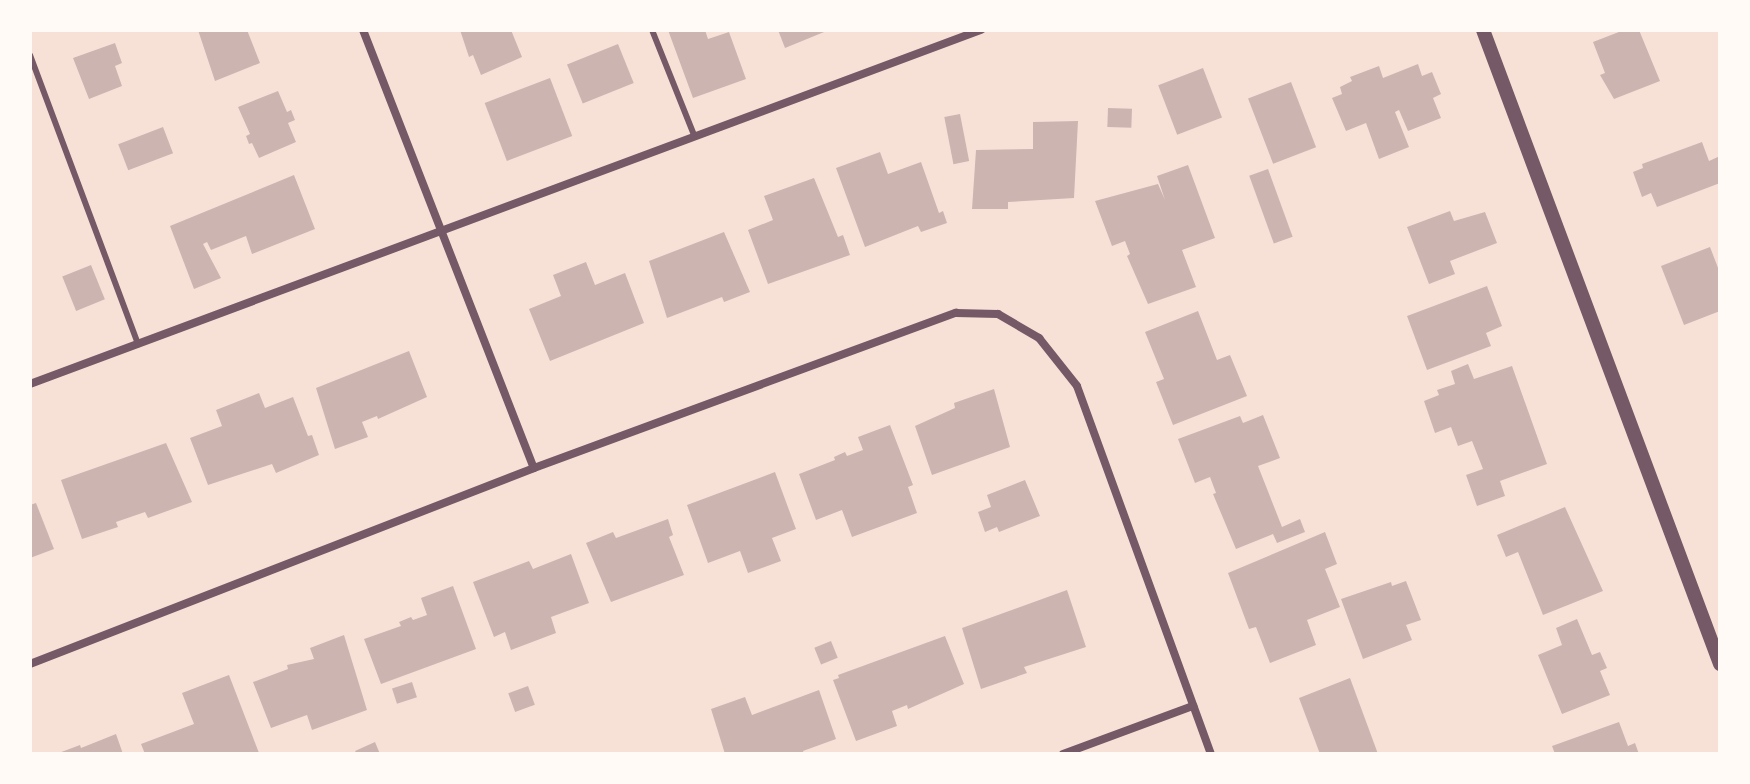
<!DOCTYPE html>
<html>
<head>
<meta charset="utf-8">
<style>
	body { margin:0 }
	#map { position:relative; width:1750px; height:784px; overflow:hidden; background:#f7e1d7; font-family:"Archivo Narrow",sans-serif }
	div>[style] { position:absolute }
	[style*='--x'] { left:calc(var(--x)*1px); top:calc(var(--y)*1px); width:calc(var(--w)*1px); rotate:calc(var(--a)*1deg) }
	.building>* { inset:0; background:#ccb4b1; transform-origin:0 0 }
	.service>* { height:6px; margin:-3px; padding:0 3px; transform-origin:3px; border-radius:3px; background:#755966 }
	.minor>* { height:8px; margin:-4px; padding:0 4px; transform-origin:4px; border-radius:4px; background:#755966 }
	.tertiary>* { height:14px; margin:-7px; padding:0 7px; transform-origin:7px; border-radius:7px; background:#755966 }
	span { translate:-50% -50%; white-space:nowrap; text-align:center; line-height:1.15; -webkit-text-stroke:8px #fffaf5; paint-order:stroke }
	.frame { position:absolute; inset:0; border:32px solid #fffaf5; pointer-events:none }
</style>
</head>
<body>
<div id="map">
	<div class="building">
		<div style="clip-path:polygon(198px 30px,247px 30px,260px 63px,215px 81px)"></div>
		<div style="clip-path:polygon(460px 30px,511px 30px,522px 57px,481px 75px,473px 55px,469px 57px)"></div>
		<div style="clip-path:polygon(668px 30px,705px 30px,708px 39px,729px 32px,746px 79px,693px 98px)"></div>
		<div style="clip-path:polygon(778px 30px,829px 30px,785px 48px)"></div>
		<div style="clip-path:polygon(1624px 30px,1639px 30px,1660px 81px,1614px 99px,1600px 75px,1605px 73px,1593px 42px)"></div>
		<div style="clip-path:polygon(115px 43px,122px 63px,115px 66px,122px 86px,89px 99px,73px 58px)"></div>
		<div style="left:618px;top:44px;width:42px;height:55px;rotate:68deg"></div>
		<div style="clip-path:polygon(1418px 64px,1422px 76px,1432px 72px,1441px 94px,1433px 98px,1441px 118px,1408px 131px,1399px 110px,1395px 112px,1409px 147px,1379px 159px,1366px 123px,1346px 131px,1332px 98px,1342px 94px,1340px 87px,1352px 81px,1350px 77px,1379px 66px,1383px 78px)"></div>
		<div style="left:1203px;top:68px;width:53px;height:48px;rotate:69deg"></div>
		<div style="left:550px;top:78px;width:62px;height:70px;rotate:69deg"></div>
		<div style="left:1291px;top:82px;width:70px;height:46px;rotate:69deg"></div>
		<div style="clip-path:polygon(278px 91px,287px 112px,291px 110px,295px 120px,288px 123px,296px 142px,259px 158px,252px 143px,249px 144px,246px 136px,250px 134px,238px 107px)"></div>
		<div style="left:1108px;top:108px;width:24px;height:19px;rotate:2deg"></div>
		<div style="left:960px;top:114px;width:48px;height:16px;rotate:79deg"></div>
		<div style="clip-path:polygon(1078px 121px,1074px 198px,1008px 202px,1008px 209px,972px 209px,976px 150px,1033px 149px,1033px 122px)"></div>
		<div style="left:163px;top:127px;width:28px;height:48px;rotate:69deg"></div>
		<div style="clip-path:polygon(1702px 142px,1709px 161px,1720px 156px,1720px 183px,1657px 207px,1651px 193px,1642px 197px,1633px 172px,1643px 168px,1642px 164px)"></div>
		<div style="clip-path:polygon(880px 152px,888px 174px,921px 162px,939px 213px,943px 211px,947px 223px,921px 232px,918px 226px,865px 247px,836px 168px)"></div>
		<div style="clip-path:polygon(1188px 165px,1215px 238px,1182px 250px,1196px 287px,1148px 304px,1127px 256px,1130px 254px,1125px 241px,1112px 246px,1095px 201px,1158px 184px,1165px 200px,1157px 176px)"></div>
		<div style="left:1268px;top:169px;width:72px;height:20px;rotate:70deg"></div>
		<div style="clip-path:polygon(294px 175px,315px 229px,252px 254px,246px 236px,211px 250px,207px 242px,203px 244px,221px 278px,194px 289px,170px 226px)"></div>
		<div style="clip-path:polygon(814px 178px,838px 237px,843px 235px,850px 255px,768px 284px,748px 230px,773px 220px,764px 196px)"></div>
		<div style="clip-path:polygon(1450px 211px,1454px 221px,1485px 212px,1497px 243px,1450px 261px,1455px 274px,1429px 284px,1407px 227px)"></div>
		<div style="clip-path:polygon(724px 232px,750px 292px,724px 302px,722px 297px,667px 318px,649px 261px)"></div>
		<div style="clip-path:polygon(1710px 247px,1720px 273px,1720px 311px,1684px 325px,1661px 266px)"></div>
		<div style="clip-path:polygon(586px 262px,595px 285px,625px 273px,644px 323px,550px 361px,529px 309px,561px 296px,553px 275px)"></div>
		<div style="left:91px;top:265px;width:37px;height:31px;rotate:68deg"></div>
		<div style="clip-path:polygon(1487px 286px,1502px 326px,1486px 333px,1491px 346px,1427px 370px,1407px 316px)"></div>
		<div style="clip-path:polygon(1198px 311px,1217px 360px,1230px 355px,1247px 396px,1173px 425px,1156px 382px,1164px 379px,1145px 332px)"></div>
		<div style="clip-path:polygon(409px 351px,427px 397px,378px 419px,377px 416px,362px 422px,368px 437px,335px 449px,316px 388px)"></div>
		<div style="clip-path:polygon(1468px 364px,1474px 379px,1512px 366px,1547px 464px,1500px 481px,1505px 496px,1477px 506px,1466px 475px,1483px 469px,1472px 441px,1458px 446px,1451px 427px,1435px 433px,1424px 401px,1439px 395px,1437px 390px,1455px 384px,1451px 371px)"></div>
		<div style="clip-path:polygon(994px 389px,1010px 447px,932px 475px,915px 426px,955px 408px,954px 403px)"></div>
		<div style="clip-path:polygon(259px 393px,265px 408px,293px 397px,308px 436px,312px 435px,319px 455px,276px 473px,272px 464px,208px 485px,190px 438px,222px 426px,216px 410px)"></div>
		<div style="clip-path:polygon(1263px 415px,1280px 458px,1258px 466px,1282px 527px,1300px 519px,1305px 532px,1277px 543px,1273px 534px,1236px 549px,1213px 494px,1216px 493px,1210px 477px,1195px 483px,1178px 439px,1240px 416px,1243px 423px)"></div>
		<div style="clip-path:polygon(890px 425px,913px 485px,908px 487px,917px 513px,852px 537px,842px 510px,816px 520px,799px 474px,835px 460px,834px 457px,845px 452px,847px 456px,863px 450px,858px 437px)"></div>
		<div style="clip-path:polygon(166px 443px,192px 502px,148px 518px,145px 512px,116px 522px,118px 527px,82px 539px,61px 480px)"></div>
		<div style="clip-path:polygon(775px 472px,796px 529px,772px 538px,781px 561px,748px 573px,740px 551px,708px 563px,687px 505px)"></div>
		<div style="clip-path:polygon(1025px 480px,1040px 516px,999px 532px,997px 527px,985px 532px,978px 512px,991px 507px,987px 495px)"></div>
		<div style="clip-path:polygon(36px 503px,54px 549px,30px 558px,30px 505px)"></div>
		<div style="clip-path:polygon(1565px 507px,1603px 591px,1543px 615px,1518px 552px,1506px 557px,1497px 535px)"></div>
		<div style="clip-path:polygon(668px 519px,673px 535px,669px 537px,684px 575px,611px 602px,586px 543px,613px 532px,616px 538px)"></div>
		<div style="clip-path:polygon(1325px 532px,1337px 564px,1325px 569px,1340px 607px,1307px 620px,1316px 645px,1270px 663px,1256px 627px,1249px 629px,1228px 573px)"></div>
		<div style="clip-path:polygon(571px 554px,589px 603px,551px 617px,556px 633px,511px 650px,505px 632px,494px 637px,473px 582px,529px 561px,533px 569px)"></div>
		<div style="clip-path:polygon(1406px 581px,1421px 620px,1406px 625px,1412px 640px,1363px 659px,1341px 599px,1391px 582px,1392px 586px)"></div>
		<div style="clip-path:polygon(453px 586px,476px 649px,381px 684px,364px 639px,401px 626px,399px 622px,411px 617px,413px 620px,427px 615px,421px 598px)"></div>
		<div style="clip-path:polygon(1067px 590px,1086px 647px,1024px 667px,1027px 673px,981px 689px,962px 628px)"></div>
		<div style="clip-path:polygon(1577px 619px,1592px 655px,1600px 652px,1607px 668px,1600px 671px,1610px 695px,1562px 714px,1538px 655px,1562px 645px,1556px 628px)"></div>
		<div style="clip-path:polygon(344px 635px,367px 710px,312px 730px,307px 715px,271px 728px,253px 682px,288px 669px,287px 665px,314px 659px,310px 648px)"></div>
		<div style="clip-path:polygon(945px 636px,964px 684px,908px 709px,907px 705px,892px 711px,897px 726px,856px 741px,833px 680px,839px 678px,838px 675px)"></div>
		<div style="left:831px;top:641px;width:18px;height:18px;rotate:68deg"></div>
		<div style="clip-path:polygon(229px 675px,259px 753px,145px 754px,141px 744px,194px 724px,182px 693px)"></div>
		<div style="clip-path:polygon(1350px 678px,1378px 754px,1320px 754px,1299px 698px)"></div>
		<div style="left:412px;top:682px;width:16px;height:21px;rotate:72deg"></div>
		<div style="left:528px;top:686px;width:20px;height:21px;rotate:70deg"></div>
		<div style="clip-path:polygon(819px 690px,836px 739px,803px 751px,804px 754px,725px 754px,711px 709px,745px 697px,752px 715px)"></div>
		<div style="clip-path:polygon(1619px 722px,1628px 746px,1635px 743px,1639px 754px,1555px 754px,1552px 746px)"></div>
		<div style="clip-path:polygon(116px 734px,123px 754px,56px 754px,80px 745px,81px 748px)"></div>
		<div style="clip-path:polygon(375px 742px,380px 754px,357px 754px,355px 751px)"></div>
	</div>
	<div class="service">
		<div style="--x:652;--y:30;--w:113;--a:68.2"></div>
		<div style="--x:30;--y:55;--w:309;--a:69.5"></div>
	</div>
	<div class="minor">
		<div style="--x:363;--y:30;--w:470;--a:68.7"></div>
		<div style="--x:30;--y:384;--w:1015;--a:-20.42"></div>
		<div style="--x:30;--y:664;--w:541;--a:-21.25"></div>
		<div style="--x:534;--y:468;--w:450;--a:-20.2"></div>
		<div style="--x:956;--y:313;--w:42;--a:1.4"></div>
		<div style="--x:998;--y:314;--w:48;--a:30.3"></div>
		<div style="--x:1039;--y:338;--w:61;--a:51.6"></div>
		<div style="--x:1077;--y:386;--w:392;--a:70"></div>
		<div style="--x:1063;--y:754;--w:139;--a:-20.3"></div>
	</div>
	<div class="tertiary">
		<div style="--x:1483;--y:30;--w:677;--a:69.5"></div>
	</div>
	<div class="frame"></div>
</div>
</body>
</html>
